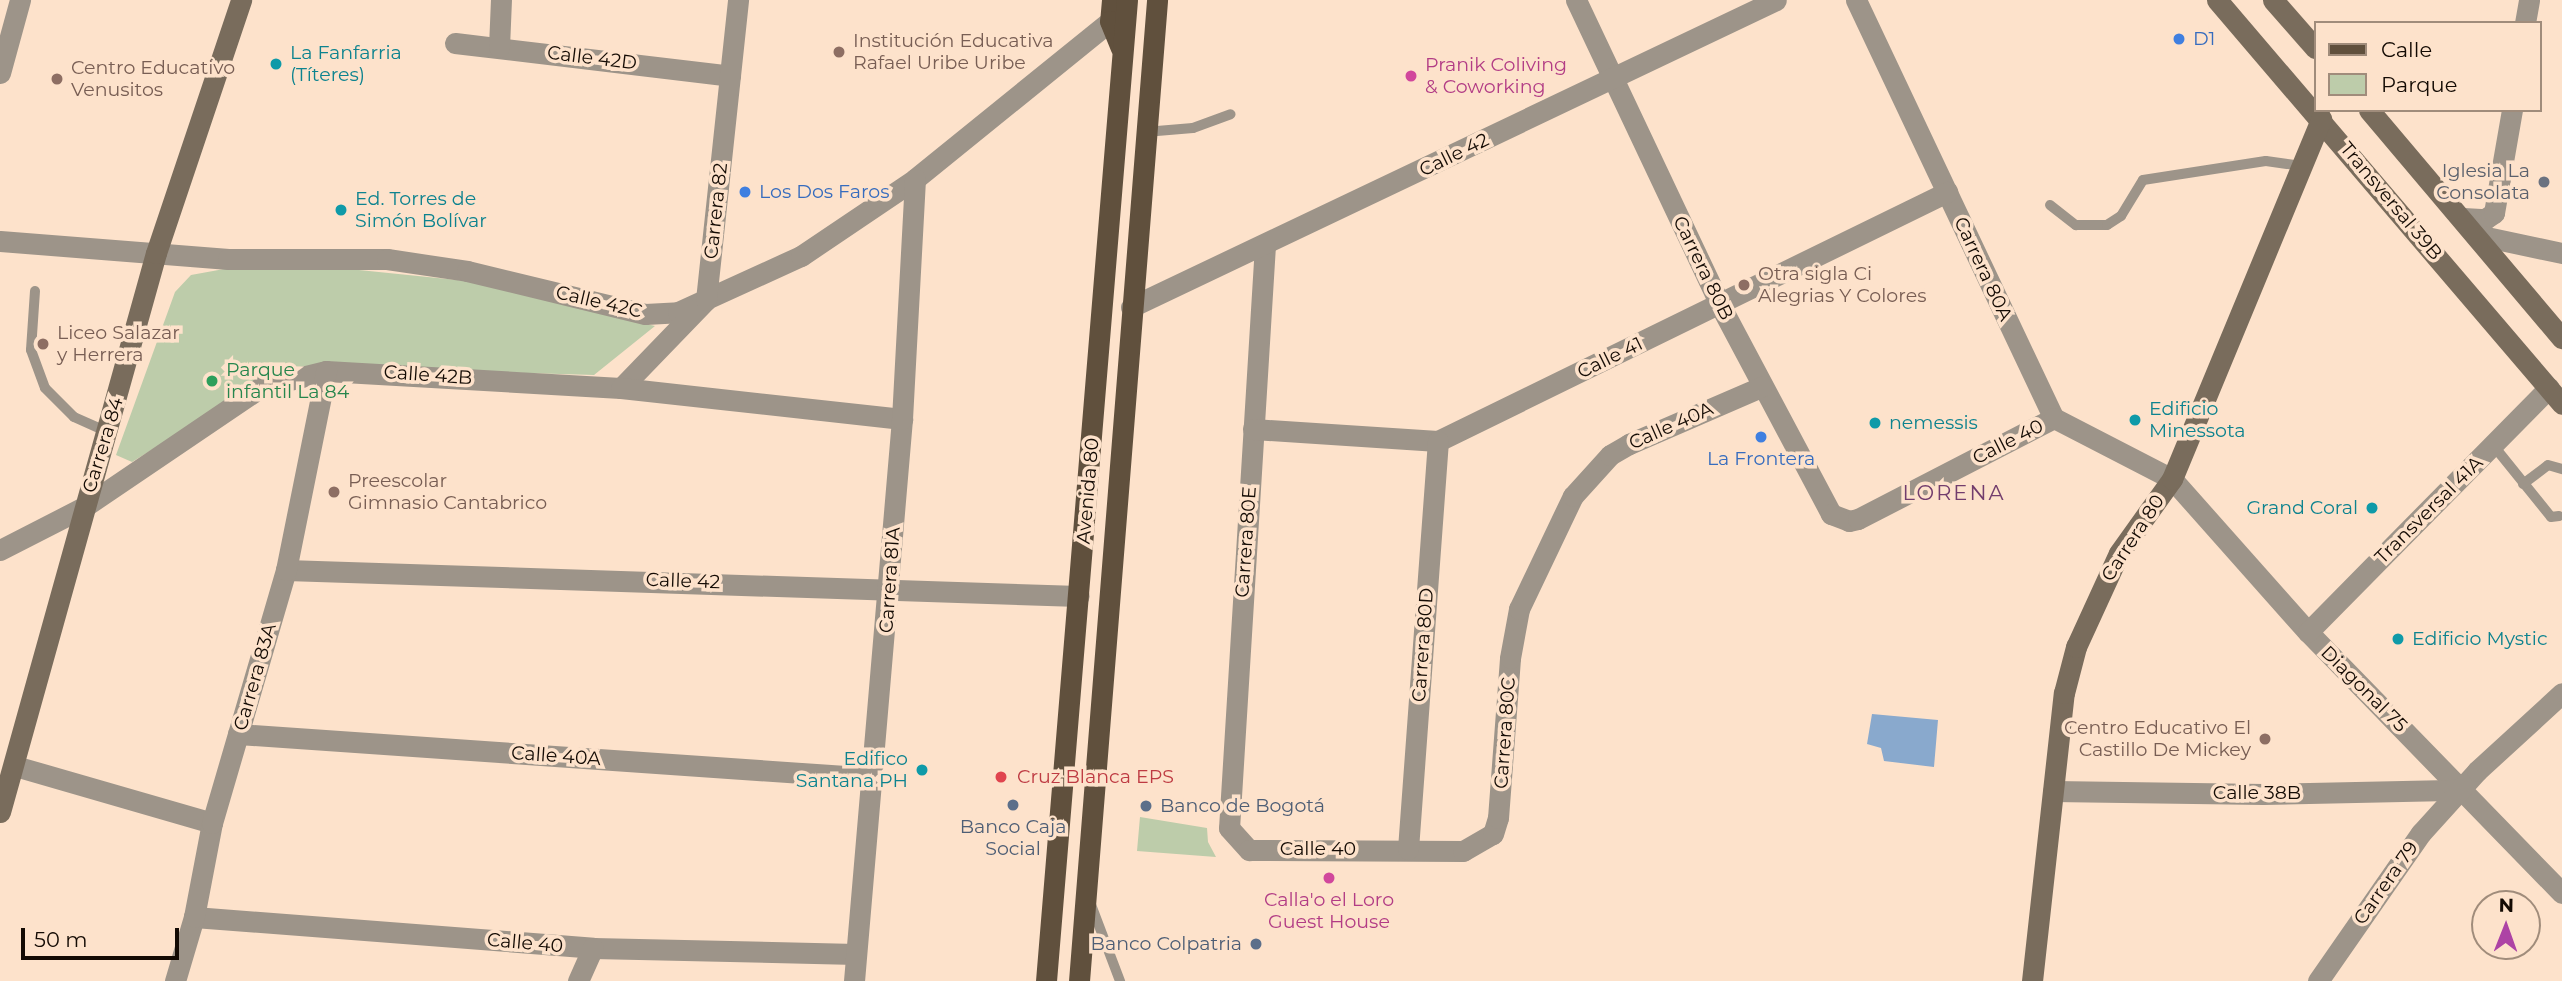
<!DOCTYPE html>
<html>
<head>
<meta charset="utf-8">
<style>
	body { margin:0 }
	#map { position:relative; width:2562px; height:981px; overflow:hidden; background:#fde2cb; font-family:Montserrat,sans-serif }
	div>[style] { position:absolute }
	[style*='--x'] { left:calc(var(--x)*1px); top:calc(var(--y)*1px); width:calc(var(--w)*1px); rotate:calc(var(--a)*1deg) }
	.green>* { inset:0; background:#bdccaa }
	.water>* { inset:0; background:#89a9cd }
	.lane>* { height:10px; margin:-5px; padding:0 5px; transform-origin:5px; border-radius:5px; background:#9d9489 }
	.street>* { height:21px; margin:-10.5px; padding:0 10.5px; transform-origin:10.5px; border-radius:10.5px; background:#9d9489 }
	.secondary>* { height:21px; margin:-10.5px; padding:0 10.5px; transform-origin:10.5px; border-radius:10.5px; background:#796c5c }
	.primary>* { height:21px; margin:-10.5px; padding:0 10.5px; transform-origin:10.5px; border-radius:10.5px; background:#60503d }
	.dots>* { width:19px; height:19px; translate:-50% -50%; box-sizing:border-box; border:4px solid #fde2cb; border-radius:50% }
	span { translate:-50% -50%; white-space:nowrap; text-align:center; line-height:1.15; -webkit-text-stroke:7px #fde2cb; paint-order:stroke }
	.shop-label { font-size:19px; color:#366cbe }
	.left { translate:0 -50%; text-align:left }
	.education-label { font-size:19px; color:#785e54 }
	.right { translate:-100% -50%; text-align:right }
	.culture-label { font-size:19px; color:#0d838f }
	.street-label { font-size:19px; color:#140b04 }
	.hotel-label { font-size:19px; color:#b23c85 }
	.worship-label { font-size:19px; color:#5b616d }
	.leisure-label { font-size:19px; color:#27864d }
	.health-label { font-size:19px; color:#be3a42 }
	.service-label { font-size:19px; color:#4e5e75 }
	.neighbourhood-label { font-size:21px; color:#723d6d; letter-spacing:2px }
	.legend { position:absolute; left:2314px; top:21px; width:228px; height:91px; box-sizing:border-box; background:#fde2cb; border:2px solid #a08c7b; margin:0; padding:9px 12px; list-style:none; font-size:21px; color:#140b04 }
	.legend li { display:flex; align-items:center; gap:14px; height:35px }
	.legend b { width:35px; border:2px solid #a08c7b }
	.north { position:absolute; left:2471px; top:890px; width:70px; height:70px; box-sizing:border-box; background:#fde2cb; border:2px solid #a08c7b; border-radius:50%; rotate:1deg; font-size:19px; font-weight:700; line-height:28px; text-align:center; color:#140b04 }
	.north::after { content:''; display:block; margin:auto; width:24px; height:32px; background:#ad43a5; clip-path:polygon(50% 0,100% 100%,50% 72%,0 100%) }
	.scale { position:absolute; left:21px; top:928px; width:158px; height:32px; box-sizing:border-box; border:4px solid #140b04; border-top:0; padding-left:9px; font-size:21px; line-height:24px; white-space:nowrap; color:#140b04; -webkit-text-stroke:5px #fde2cb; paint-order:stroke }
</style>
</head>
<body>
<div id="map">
	<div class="green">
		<div style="clip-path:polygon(224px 269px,359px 270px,467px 281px,655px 326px,594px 375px,388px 369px,263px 381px,132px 462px,116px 455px,175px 292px,191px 275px)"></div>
		<div style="clip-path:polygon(1140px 817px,1207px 828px,1208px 842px,1216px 857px,1137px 851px)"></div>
	</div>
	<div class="water">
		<div style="clip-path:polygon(1872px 714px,1938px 720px,1934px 767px,1884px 761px,1881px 748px,1867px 744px)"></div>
	</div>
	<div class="lane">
		<div style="--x:1145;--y:132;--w:48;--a:-4.8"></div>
		<div style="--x:1193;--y:128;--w:40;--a:-20.2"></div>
		<div style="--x:2050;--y:205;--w:33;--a:38"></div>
		<div style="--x:2076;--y:225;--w:31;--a:0"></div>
		<div style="--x:2107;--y:225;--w:17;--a:-33"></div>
		<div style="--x:2121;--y:216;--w:42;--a:-58.6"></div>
		<div style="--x:2143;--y:180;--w:124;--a:-8.8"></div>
		<div style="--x:2266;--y:161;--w:36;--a:8"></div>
		<div style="--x:35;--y:291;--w:59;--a:93.9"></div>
		<div style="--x:31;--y:350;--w:40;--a:69.8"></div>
		<div style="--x:45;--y:388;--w:41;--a:45"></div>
		<div style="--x:74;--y:417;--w:36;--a:24"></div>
		<div style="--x:2493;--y:445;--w:92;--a:51.1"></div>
		<div style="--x:2551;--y:517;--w:8;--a:-7"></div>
		<div style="--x:2523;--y:484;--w:31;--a:-37"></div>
		<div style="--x:2548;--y:465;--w:15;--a:16"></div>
		<div style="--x:1090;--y:902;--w:85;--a:69.2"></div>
	</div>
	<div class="street">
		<div style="--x:1576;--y:0;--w:337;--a:64.7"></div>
		<div style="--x:1720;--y:305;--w:237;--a:62"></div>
		<div style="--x:1831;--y:514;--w:19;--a:21"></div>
		<div style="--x:1849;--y:521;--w:9;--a:-13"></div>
		<div style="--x:1858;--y:519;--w:220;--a:-27.3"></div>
		<div style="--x:1856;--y:0;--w:463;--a:64.7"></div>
		<div style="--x:2054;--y:418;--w:133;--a:27.3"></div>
		<div style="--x:2172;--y:479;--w:205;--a:48.4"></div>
		<div style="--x:2308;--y:632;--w:364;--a:45.8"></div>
		<div style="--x:2525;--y:23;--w:23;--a:-80"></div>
		<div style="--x:455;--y:43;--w:277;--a:6.8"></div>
		<div style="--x:499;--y:47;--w:47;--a:-87.6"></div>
		<div style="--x:0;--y:73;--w:76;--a:-74.7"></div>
		<div style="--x:2463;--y:218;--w:22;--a:3"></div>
		<div style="--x:2485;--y:219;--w:11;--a:-34"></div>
		<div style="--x:2494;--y:213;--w:105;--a:-80.1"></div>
		<div style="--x:2477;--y:235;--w:87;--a:12"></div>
		<div style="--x:0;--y:241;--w:229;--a:4.5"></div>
		<div style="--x:228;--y:259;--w:159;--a:0"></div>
		<div style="--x:387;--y:259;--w:81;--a:8.5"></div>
		<div style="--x:467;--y:271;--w:183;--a:13.6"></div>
		<div style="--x:645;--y:314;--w:33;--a:-3"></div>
		<div style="--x:678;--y:312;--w:135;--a:-24.5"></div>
		<div style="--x:801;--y:256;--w:138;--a:-34"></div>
		<div style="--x:915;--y:179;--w:251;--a:-39"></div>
		<div style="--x:1265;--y:245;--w:584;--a:93.53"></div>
		<div style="--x:1229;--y:828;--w:30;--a:48"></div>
		<div style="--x:1249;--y:850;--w:214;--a:0.3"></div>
		<div style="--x:1463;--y:851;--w:34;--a:-30"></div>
		<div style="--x:1493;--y:834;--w:17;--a:-73"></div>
		<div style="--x:1498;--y:818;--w:160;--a:-85.7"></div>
		<div style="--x:1510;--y:658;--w:50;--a:-79.6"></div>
		<div style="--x:1519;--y:609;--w:125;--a:-64.5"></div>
		<div style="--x:1573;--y:496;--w:55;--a:-47.9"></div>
		<div style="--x:1610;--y:455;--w:22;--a:-30"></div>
		<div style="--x:1629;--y:444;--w:144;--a:-23.4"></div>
		<div style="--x:1131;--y:307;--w:714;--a:-25.45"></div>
		<div style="--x:621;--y:388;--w:122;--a:-46"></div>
		<div style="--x:706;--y:300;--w:302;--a:-83.9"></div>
		<div style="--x:1253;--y:429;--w:185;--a:3.7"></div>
		<div style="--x:1438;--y:441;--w:567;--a:-26.07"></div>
		<div style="--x:0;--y:550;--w:94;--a:-27.1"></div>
		<div style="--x:84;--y:507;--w:214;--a:-34.1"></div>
		<div style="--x:261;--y:387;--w:67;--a:-13.8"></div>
		<div style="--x:326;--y:371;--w:295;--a:3.3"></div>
		<div style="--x:621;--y:388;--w:283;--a:6.3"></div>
		<div style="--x:286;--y:570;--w:793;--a:1.88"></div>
		<div style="--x:2308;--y:632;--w:343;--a:-45.4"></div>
		<div style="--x:238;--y:734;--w:638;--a:3.96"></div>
		<div style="--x:15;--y:766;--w:205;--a:16.1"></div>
		<div style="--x:2053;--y:791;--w:210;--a:0.8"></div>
		<div style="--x:2263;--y:794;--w:198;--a:-1.2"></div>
		<div style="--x:1408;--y:849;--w:409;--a:-85.8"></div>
		<div style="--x:194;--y:917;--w:400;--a:4.4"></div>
		<div style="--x:593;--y:948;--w:263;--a:1.3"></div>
		<div style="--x:175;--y:981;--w:67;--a:-73.5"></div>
		<div style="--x:194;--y:917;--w:96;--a:-79.2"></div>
		<div style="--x:212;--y:823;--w:264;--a:-73.7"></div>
		<div style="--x:286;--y:570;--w:203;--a:-78.6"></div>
		<div style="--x:578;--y:981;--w:36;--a:-66"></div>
		<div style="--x:854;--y:981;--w:564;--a:-85.12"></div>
		<div style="--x:902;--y:419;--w:240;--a:-86.9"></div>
		<div style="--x:2318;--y:981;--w:180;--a:-55.2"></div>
		<div style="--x:2421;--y:833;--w:84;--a:-47.9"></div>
		<div style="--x:2477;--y:771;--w:115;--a:-42.5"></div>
	</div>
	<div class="secondary">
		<div style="--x:2217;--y:0;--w:531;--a:49.5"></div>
		<div style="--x:2273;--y:0;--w:64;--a:48.8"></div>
		<div style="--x:2369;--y:110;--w:299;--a:49.8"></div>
		<div style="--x:0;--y:812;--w:580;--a:-74.41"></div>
		<div style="--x:156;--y:253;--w:267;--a:-71.4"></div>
		<div style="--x:2032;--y:981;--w:290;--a:-83.7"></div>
		<div style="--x:2064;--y:693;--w:48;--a:-75.4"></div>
		<div style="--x:2076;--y:647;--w:103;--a:-65.4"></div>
		<div style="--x:2119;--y:553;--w:91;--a:-54.4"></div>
		<div style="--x:2172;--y:479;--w:390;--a:-67.5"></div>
	</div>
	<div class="primary">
		<div style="--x:1112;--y:0;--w:21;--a:95"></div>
		<div style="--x:1110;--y:21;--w:29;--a:68"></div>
		<div style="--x:1046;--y:981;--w:984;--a:-85.28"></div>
		<div style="--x:1079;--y:981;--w:984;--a:-85.45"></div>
	</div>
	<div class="dots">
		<div style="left:2179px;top:39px;background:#3f7fe0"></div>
		<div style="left:839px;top:52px;background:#8d6e63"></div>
		<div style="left:276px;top:64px;background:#0f9aa8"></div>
		<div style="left:1411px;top:76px;background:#d1479c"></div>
		<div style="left:57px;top:79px;background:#8d6e63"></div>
		<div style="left:2544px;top:182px;background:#6b7280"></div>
		<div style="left:745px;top:192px;background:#3f7fe0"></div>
		<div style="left:341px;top:210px;background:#0f9aa8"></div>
		<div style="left:1744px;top:285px;background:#8d6e63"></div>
		<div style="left:43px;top:344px;background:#8d6e63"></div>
		<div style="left:212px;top:381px;background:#2e9e5b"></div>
		<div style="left:2135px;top:420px;background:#0f9aa8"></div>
		<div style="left:1875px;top:423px;background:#0f9aa8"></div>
		<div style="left:1761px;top:437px;background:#3f7fe0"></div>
		<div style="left:334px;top:492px;background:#8d6e63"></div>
		<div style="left:2372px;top:508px;background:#0f9aa8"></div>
		<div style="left:2398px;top:639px;background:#0f9aa8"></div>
		<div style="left:2265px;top:739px;background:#8d6e63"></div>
		<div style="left:922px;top:770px;background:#0f9aa8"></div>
		<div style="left:1001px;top:777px;background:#e0444e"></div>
		<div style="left:1013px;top:805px;background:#5c6f8a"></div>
		<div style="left:1146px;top:806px;background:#5c6f8a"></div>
		<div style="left:1329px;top:878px;background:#d1479c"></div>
		<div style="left:1256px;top:944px;background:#5c6f8a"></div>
	</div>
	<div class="shop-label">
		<span class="left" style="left:2193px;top:39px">D1</span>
		<span class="left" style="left:759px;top:192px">Los Dos Faros</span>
		<span style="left:1761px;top:459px">La Frontera</span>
	</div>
	<div class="education-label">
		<span class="left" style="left:853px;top:52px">Institución Educativa<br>Rafael Uribe Uribe</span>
		<span class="left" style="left:71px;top:79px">Centro Educativo<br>Venusitos</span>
		<span class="left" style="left:1758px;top:285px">Otra sigla Ci<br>Alegrias Y Colores</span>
		<span class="left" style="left:57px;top:344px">Liceo Salazar<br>y Herrera</span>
		<span class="left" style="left:348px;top:492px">Preescolar<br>Gimnasio Cantabrico</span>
		<span class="right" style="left:2251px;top:739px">Centro Educativo El<br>Castillo De Mickey</span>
	</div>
	<div class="culture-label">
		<span class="left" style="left:290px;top:64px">La Fanfarria<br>(Títeres)</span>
		<span class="left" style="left:355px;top:210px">Ed. Torres de<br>Simón Bolívar</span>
		<span class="left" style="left:2149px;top:420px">Edificio<br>Minessota</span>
		<span class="left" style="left:1889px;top:423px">nemessis</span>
		<span class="right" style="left:2358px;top:508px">Grand Coral</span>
		<span class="left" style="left:2412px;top:639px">Edificio Mystic</span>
		<span class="right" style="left:908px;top:770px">Edifico<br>Santana PH</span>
	</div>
	<div class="street-label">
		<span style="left:592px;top:58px;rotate:7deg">Calle 42D</span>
		<span style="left:1454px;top:155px;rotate:-26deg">Calle 42</span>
		<span style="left:2391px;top:201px;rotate:50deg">Transversal 39B</span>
		<span style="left:716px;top:211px;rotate:-84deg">Carrera 82</span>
		<span style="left:1703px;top:268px;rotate:64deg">Carrera 80B</span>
		<span style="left:1983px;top:269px;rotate:65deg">Carrera 80A</span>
		<span style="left:599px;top:302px;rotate:13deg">Calle 42C</span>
		<span style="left:1610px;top:358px;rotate:-26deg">Calle 41</span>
		<span style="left:428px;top:375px;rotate:4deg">Calle 42B</span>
		<span style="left:1671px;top:426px;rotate:-24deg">Calle 40A</span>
		<span style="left:2008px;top:442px;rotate:-27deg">Calle 40</span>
		<span style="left:103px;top:445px;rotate:-73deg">Carrera 84</span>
		<span style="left:1088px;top:491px;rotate:-85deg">Avenida 80</span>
		<span style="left:2429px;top:510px;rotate:-45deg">Transversal 41A</span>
		<span style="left:2133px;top:538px;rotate:-57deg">Carrera 80</span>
		<span style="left:1246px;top:542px;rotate:-86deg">Carrera 80E</span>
		<span style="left:890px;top:580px;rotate:-86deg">Carrera 81A</span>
		<span style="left:683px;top:581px;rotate:2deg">Calle 42</span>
		<span style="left:1423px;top:645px;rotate:-86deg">Carrera 80D</span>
		<span style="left:255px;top:677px;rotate:-74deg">Carrera 83A</span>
		<span style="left:2364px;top:689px;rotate:45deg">Diagonal 75</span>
		<span style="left:1505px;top:733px;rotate:-86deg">Carrera 80C</span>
		<span style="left:556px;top:756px;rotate:4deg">Calle 40A</span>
		<span style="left:2257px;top:793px">Calle 38B</span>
		<span style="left:1318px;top:849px">Calle 40</span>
		<span style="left:2386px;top:883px;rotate:-55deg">Carrera 79</span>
		<span style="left:525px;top:943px;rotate:5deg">Calle 40</span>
	</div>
	<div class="hotel-label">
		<span class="left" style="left:1425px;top:76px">Pranik Coliving<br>&amp; Coworking</span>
		<span style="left:1329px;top:911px">Calla'o el Loro<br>Guest House</span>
	</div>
	<div class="worship-label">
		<span class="right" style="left:2530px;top:182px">Iglesia La<br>Consolata</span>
	</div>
	<div class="leisure-label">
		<span class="left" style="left:226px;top:381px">Parque<br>infantil La 84</span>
	</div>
	<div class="health-label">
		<span class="left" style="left:1017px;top:777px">Cruz Blanca EPS</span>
	</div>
	<div class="service-label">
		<span class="left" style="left:1160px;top:806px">Banco de Bogotá</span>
		<span style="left:1013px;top:838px">Banco Caja<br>Social</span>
		<span class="right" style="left:1242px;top:944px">Banco Colpatria</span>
	</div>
	<div class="neighbourhood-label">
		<span style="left:1954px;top:493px">LORENA</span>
	</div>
	<ul class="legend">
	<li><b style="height:9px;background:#60503d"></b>Calle</li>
	<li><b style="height:19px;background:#bdccaa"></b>Parque</li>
	</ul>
	<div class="north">N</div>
	<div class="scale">50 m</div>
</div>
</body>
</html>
